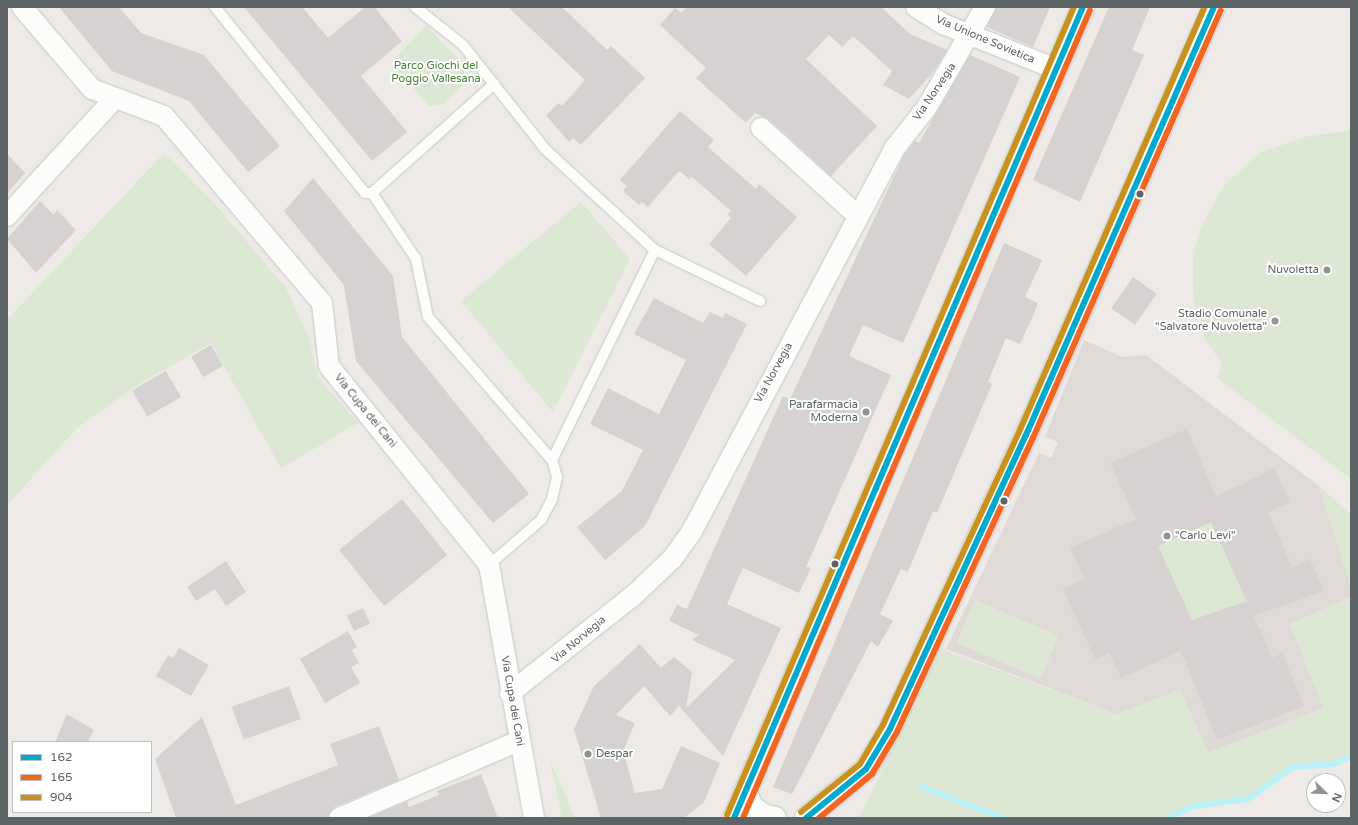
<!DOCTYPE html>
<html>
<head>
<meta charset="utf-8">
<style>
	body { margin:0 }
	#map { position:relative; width:1358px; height:825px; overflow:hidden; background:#edeae7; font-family:"Varela Round",sans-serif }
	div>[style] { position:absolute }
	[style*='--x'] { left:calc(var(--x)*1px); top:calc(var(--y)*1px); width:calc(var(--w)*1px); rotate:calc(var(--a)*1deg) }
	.education>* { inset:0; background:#dfdad7 }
	.green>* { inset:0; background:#dce8d3; transform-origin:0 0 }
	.stream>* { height:6px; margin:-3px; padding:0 3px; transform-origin:3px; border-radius:3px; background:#bbf2f8 }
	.building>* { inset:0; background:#d5d2d1; transform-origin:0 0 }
	.roads { filter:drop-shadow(0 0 1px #c7c8c7) drop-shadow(0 0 1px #c7c8c7) }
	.lane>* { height:10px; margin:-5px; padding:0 5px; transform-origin:5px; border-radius:5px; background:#fcfcfb }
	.street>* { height:20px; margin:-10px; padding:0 10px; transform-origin:10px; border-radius:10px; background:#fcfcfb }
	.secondary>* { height:22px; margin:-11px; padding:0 11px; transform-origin:11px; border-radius:11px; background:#fcfcfb }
	.bus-1>* { height:6px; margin:-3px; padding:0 3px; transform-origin:3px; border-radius:3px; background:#00a9ce }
	.bus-2>* { height:6px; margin:-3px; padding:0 3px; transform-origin:3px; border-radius:3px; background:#f26522 }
	.bus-3>* { height:6px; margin:-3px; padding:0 3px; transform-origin:3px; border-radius:3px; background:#c9921f }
	.dots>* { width:11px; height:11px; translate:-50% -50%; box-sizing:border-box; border:2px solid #fff; border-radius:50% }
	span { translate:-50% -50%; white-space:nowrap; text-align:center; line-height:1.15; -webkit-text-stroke:4px #fff; paint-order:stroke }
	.street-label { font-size:11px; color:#5d6466 }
	.park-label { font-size:11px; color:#4a7f33 }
	.poi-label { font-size:11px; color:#5d6466 }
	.right { translate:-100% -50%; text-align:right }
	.left { translate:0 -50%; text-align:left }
	.frame { position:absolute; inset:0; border:8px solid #5d6466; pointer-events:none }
	.legend { position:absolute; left:12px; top:741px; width:140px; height:72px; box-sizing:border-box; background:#fff; border:1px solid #bec1c2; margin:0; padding:5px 7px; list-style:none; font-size:12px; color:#5d6466 }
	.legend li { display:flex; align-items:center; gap:8px; height:20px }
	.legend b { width:20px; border:1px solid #bec1c2 }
	.north { position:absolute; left:1306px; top:773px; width:40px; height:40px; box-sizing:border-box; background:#fff; border:1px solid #bec1c2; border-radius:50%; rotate:113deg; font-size:11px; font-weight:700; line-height:16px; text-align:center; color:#5d6466 }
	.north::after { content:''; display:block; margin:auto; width:14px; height:18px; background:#8f9393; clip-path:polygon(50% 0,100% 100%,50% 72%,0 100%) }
</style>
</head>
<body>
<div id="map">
	<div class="education">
		<div style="clip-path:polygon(1084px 340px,1122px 357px,1146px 355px,1319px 486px,1351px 587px,1351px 597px,1290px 624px,1324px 708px,1208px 753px,1180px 690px,1117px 714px,946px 649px,1039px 453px,1051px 458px,1058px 442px,1045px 437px)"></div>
	</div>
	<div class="green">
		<div style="clip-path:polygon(426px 26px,464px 64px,465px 83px,444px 104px,429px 106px,391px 62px)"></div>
		<div style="clip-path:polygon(1351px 130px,1351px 479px,1217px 378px,1222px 363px,1205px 340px,1194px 301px,1193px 274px,1193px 255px,1201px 227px,1224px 186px,1259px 153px,1305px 137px)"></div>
		<div style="clip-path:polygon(164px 153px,215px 204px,286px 288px,309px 338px,318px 377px,358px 423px,281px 468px,211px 343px,134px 387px,76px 429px,8px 504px,7px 320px)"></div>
		<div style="clip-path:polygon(581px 202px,630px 259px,553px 412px,461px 301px)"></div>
		<div style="clip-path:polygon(1319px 486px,1351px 515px,1351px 587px)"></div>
		<div style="left:1211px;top:522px;width:87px;height:58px;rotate:66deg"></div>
		<div style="clip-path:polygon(1351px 597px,1351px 757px,1334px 764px,1293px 767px,1251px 799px,1193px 806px,1168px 818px,859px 818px,941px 649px,1117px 714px,1180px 690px,1208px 753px,1323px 708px,1290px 624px)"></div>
		<div style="left:975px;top:600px;width:91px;height:47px;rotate:23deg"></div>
		<div style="clip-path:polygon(550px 760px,575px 818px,562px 818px)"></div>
	</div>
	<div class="stream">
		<div style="--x:922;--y:787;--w:87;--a:20.9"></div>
		<div style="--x:1168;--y:818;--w:28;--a:-26"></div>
		<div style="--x:1193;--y:806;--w:55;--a:-7.3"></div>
		<div style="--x:1248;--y:799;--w:55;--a:-35.4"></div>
		<div style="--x:1293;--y:767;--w:41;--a:-4.2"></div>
		<div style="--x:1334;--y:764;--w:18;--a:-22"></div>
	</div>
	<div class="building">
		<div style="clip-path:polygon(59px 7px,119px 7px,141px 33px,204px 55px,280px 146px,248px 172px,189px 101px,112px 71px)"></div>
		<div style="clip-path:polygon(244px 7px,302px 7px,328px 38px,365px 7px,374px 7px,402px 41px,361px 76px,407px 132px,372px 161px)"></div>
		<div style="clip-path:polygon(508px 7px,562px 7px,607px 50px,611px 46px,645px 78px,581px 145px,573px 138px,569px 142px,546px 115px,559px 103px,562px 106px,585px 80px)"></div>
		<div style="clip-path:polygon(687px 7px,881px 7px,910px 34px,947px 50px,934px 71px,909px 99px,883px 85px,892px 71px,853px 36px,842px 47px,829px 35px,806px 59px,877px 126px,831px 176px,769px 119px,755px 113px,746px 123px,696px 78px,706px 68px,660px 25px,675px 8px,681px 13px)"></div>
		<div style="clip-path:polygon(996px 7px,1050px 7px,1033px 47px,987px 27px)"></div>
		<div style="clip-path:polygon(1109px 7px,1150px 7px,1132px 50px,1144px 55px,1080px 202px,1033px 180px)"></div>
		<div style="clip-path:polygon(970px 55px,1020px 77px,903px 343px,863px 325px,849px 356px,891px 375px,806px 567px,811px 568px,799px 593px,743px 568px,727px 604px,781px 628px,723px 756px,679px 706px,670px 716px,644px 686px,616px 715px,635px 723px,623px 751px,635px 793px,662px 789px,681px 746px,720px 763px,704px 802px,684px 818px,601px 818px,574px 729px,594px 686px,640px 644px,661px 668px,674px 657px,692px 672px,686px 708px,735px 660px,692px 640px,699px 635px,669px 621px,677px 605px,687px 609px,783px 396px,790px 399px,904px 155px,915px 141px,919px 143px)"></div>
		<div style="clip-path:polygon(680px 111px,714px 140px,708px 147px,756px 189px,759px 184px,797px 217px,746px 276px,709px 244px,731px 218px,727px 214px,731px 211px,691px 176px,689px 179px,679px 171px,648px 207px,642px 202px,639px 205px,623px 191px,627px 186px,620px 180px)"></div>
		<div style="clip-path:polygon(7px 154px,25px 173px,7px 193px)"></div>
		<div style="clip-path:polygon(313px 178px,393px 276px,402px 337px,529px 494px,493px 523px,356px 361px,344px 285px,284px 211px)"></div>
		<div style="clip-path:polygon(40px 201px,54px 215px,57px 210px,76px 230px,36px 273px,7px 239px)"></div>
		<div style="clip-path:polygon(1004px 243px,1042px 260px,1025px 297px,1038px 303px,1032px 318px,1020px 344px,1006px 338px,988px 382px,992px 384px,937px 513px,933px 511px,908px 572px,901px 569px,880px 614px,893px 621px,878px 647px,871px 641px,792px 794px,773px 787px)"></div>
		<div style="left:1133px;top:277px;width:29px;height:38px;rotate:35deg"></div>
		<div style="clip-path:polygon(654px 298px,703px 323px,710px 312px,723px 318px,725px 313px,747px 324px,645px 526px,605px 560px,577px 527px,622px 491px,643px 450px,590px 424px,608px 388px,659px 414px,686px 360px,634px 334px)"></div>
		<div style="left:211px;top:345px;width:24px;height:23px;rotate:60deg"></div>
		<div style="left:166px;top:371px;width:30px;height:39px;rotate:60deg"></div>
		<div style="clip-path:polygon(evenodd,1187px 429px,1216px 496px,1274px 469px,1290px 502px,1268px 512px,1292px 567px,1310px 559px,1324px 591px,1254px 616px,1272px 658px,1282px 653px,1304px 706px,1217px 740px,1181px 651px,1121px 678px,1109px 653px,1095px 659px,1063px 589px,1085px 579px,1070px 548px,1136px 519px,1110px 463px,1187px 429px,1211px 522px,1247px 601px,1192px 620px,1158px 546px,1211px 522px)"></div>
		<div style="left:402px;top:499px;width:72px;height:81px;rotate:51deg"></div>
		<div style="clip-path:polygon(226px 561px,246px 592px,226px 606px,215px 589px,196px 601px,187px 587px)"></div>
		<div style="left:363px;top:608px;width:17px;height:18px;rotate:65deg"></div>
		<div style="clip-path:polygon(348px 631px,357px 647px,352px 650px,359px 663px,351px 667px,360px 683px,325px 703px,300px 659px)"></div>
		<div style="clip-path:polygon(179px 648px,209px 665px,191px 696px,156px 676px,168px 655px,173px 658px)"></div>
		<div style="left:289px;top:686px;width:35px;height:61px;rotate:70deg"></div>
		<div style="clip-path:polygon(67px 714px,94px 730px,88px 742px,55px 742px)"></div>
		<div style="clip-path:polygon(202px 717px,236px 805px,338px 765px,330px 744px,379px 726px,399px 780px,334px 807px,328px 818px,176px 818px,155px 759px)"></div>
		<div style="clip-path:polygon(481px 774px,498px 818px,368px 818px,407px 801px,409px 807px,439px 795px,437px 791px)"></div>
	</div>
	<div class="roads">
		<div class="lane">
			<div style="--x:215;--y:7;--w:239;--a:51.1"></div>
			<div style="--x:365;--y:193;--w:7;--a:0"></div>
			<div style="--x:372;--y:193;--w:164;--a:-41.8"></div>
			<div style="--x:415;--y:7;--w:61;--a:38.4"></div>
			<div style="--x:463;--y:45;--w:132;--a:51.7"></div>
			<div style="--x:545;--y:149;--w:149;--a:42.6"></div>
			<div style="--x:655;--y:250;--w:117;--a:25.9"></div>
			<div style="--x:372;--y:193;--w:79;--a:56.3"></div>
			<div style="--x:416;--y:259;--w:59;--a:78.3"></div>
			<div style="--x:428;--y:317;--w:189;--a:49.1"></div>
			<div style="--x:489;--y:565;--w:69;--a:-40.9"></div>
			<div style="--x:541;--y:520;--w:24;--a:-62"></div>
			<div style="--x:552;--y:499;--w:23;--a:-77"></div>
			<div style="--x:557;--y:477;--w:18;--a:-106"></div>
			<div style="--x:552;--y:460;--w:234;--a:-63.9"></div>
		</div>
		<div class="street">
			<div style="--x:22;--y:7;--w:108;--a:49.5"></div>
			<div style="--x:92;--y:89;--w:77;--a:20.6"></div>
			<div style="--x:164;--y:116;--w:245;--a:49.8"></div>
			<div style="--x:322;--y:303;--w:63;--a:83.7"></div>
			<div style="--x:329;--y:366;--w:255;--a:51.2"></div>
			<div style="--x:489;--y:565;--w:257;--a:79.9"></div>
			<div style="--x:916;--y:7;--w:32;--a:32"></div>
			<div style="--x:943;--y:24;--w:122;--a:21.7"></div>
			<div style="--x:761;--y:128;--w:131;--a:42.2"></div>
			<div style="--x:7;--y:216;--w:160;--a:-47.5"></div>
			<div style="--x:510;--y:693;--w:157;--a:-38.3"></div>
			<div style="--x:633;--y:596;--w:54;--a:-43.5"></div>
			<div style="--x:672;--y:559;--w:34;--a:-54"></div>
			<div style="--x:692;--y:531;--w:432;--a:-62.1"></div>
			<div style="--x:894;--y:149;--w:53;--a:-51.8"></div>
			<div style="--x:927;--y:107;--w:116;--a:-59.9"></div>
			<div style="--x:339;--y:818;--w:196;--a:-23.2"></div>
		</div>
		<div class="secondary">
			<div style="--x:745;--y:791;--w:17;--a:66"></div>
			<div style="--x:752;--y:807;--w:16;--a:35"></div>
			<div style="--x:765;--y:816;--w:10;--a:11"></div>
			<div style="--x:734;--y:818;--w:883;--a:-66.72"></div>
			<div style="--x:806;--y:818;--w:77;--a:-39.2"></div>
			<div style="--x:866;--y:769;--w:47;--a:-59"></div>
			<div style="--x:890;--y:729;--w:324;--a:-65.2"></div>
			<div style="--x:1026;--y:435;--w:467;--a:-66.3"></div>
		</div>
	</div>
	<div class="bus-1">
		<div style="--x:734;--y:818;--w:883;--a:-66.72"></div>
		<div style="--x:806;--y:818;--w:77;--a:-39.2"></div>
		<div style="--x:866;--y:769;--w:47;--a:-59"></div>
		<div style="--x:890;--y:729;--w:324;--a:-65.2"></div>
		<div style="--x:1026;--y:435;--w:467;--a:-66.3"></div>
	</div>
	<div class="bus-2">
		<div style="--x:743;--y:818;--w:879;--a:-66.76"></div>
		<div style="--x:819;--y:818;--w:69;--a:-39.7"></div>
		<div style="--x:872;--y:774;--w:49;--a:-59.2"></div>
		<div style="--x:897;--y:732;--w:324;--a:-65.2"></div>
		<div style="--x:1033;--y:438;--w:467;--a:-66.3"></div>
	</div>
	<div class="bus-3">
		<div style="--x:801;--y:812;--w:76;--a:-39.1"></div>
		<div style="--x:860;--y:764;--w:45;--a:-59.5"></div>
		<div style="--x:883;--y:725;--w:323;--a:-65.1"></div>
		<div style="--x:1019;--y:432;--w:464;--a:-66.4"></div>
		<div style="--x:727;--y:815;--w:879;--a:-66.76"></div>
	</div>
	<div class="dots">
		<div style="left:1140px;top:194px;background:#5d6466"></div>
		<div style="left:1327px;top:270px;background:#8f9393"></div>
		<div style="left:1275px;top:321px;background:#8f9393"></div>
		<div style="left:866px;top:412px;background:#8f9393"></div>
		<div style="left:1004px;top:501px;background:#5d6466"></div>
		<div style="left:1167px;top:536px;background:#8f9393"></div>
		<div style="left:835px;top:564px;background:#5d6466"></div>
		<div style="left:588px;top:754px;background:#8f9393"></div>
	</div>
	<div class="street-label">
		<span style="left:985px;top:40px;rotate:23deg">Via Unione Sovietica</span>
		<span style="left:935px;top:92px;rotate:-56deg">Via Norvegia</span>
		<span style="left:774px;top:373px;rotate:-61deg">Via Norvegia</span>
		<span style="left:365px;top:411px;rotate:51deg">Via Cupa dei Cani</span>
		<span style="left:579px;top:640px;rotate:-40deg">Via Norvegia</span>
		<span style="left:512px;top:701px;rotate:80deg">Via Cupa dei Cani</span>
	</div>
	<div class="park-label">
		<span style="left:436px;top:73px">Parco Giochi del<br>Poggio Vallesana</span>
	</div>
	<div class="poi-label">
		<span class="right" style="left:1319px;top:270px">Nuvoletta</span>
		<span class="right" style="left:1267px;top:321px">Stadio Comunale<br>"Salvatore Nuvoletta"</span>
		<span class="right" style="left:858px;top:412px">Parafarmacia<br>Moderna</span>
		<span class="left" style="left:1175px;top:536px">"Carlo Levi"</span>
		<span class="left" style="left:596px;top:754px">Despar</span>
	</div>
	<div class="frame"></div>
	<ul class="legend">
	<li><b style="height:5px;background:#00a9ce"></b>162</li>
	<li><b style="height:5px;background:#f26522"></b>165</li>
	<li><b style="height:5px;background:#c9921f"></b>904</li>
	</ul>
	<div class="north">N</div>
</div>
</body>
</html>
